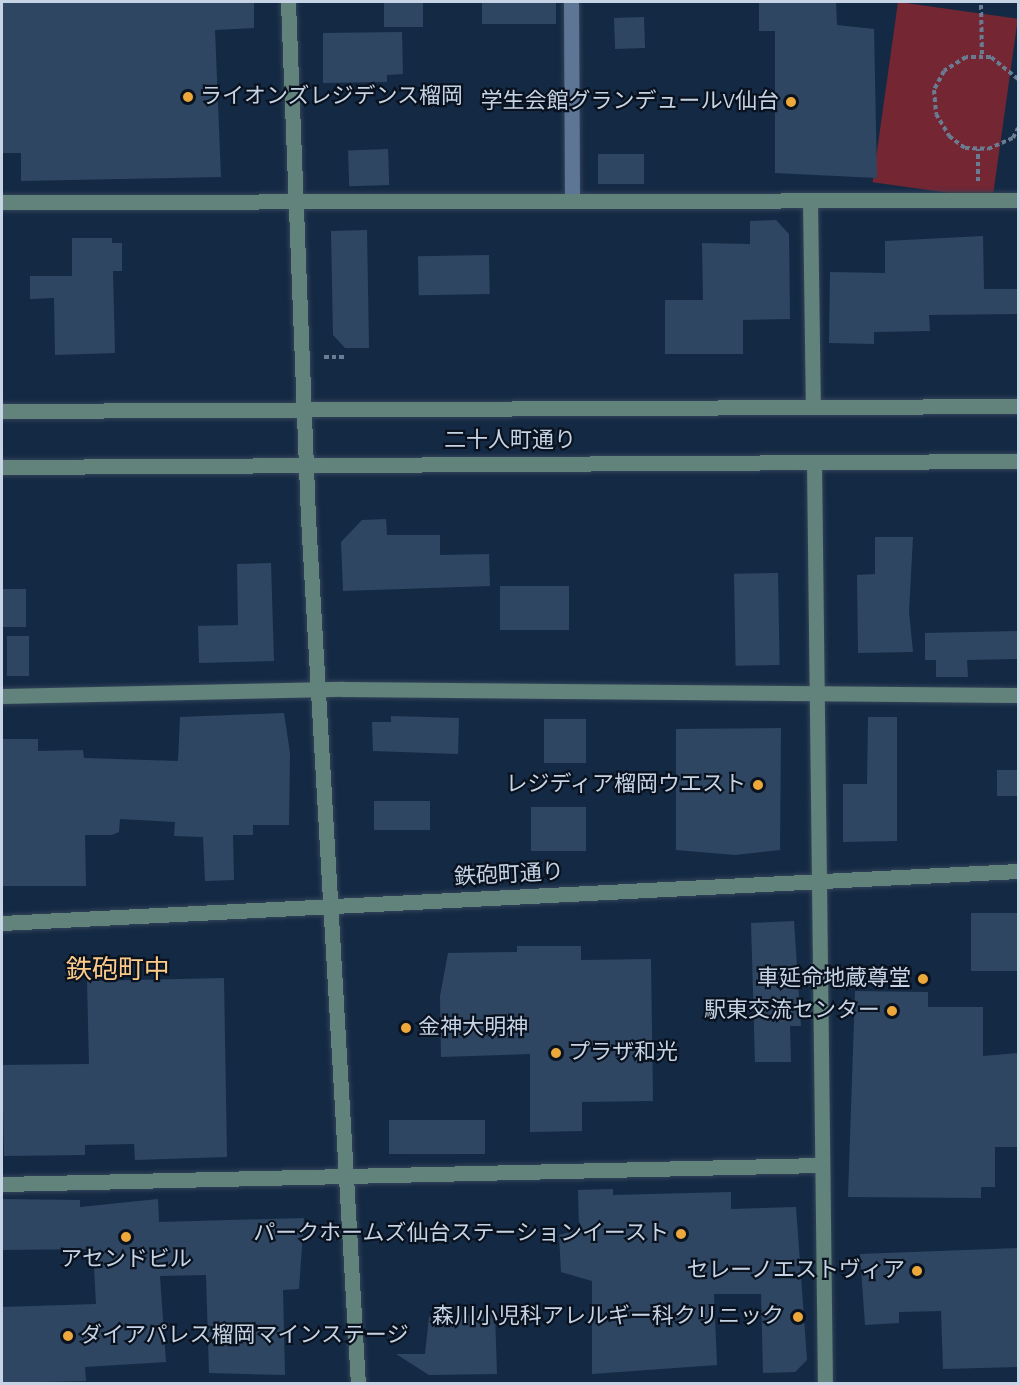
<!DOCTYPE html>
<html>
<head>
<meta charset="utf-8">
<style>
	body { margin:0 }
	#map { position:relative; width:1020px; height:1385px; overflow:hidden; background:#142a44; font-family:"Alegreya Sans","Noto Sans JP",sans-serif }
	div>[style] { position:absolute }
	[style*='--x'] { left:calc(var(--x)*1px); top:calc(var(--y)*1px); width:calc(var(--w)*1px); rotate:calc(var(--a)*1deg) }
	.green>* { inset:0; background:#742633; transform-origin:0 0 }
	.building>* { inset:0; background:#2f4662; transform-origin:0 0 }
	.path>* { height:4px; margin-top:-2px; transform-origin:0; background:repeating-linear-gradient(90deg,#6a7c92 0 4.5px,transparent 0 7.5px) }
	.roads { filter:drop-shadow(0 0 2px #34445a) drop-shadow(0 0 2px #34445a) }
	.street>* { height:15px; margin:-7.5px; padding:0 7.5px; transform-origin:7.5px; border-radius:7.5px; background:#5e7695 }
	.secondary>* { height:15px; margin:-7.5px; padding:0 7.5px; transform-origin:7.5px; border-radius:7.5px; background:#61837b }
	.dots>* { width:16px; height:16px; translate:-50% -50%; box-sizing:border-box; border:3px solid #09121e; border-radius:50% }
	span { translate:-50% -50%; white-space:nowrap; text-align:center; line-height:1.15; -webkit-text-stroke:4.5px #09121e; paint-order:stroke }
	.poi-label { font-size:22px; color:#c5d3e4 }
	.left { translate:0 -50%; text-align:left }
	.right { translate:-100% -50%; text-align:right }
	.street-label { font-size:22px; color:#c5d3e4 }
	.quarter-label { font-size:26px; color:#fccb89 }
	.frame { position:absolute; inset:0; border:3px solid #c5d3e4; pointer-events:none }
</style>
</head>
<body>
<div id="map">
	<div class="green">
		<div style="left:898px;top:2px;width:121px;height:182px;rotate:8deg"></div>
	</div>
	<div class="building">
		<div style="clip-path:polygon(2px 2px,254px 2px,254px 28px,215px 30px,221px 177px,21px 181px,21px 153px,2px 153px)"></div>
		<div style="left:384px;top:2px;width:39px;height:25px"></div>
		<div style="left:482px;top:2px;width:74px;height:22px"></div>
		<div style="clip-path:polygon(759px 2px,836px 2px,837px 25px,874px 29px,877px 178px,775px 173px,775px 31px,759px 31px)"></div>
		<div style="left:644px;top:17px;width:31px;height:30px;rotate:88deg"></div>
		<div style="clip-path:polygon(402px 32px,403px 74px,387px 75px,387px 82px,323px 83px,323px 33px)"></div>
		<div style="left:388px;top:149px;width:36px;height:40px;rotate:88deg"></div>
		<div style="left:598px;top:154px;width:46px;height:30px"></div>
		<div style="clip-path:polygon(776px 220px,789px 234px,790px 319px,743px 320px,743px 354px,665px 354px,665px 300px,703px 300px,702px 243px,750px 244px,750px 221px)"></div>
		<div style="clip-path:polygon(367px 230px,369px 348px,345px 348px,333px 335px,331px 231px)"></div>
		<div style="clip-path:polygon(983px 236px,984px 289px,1018px 289px,1018px 314px,929px 315px,930px 331px,874px 332px,874px 344px,829px 343px,830px 272px,885px 273px,885px 241px)"></div>
		<div style="clip-path:polygon(72px 238px,112px 238px,112px 243px,122px 243px,122px 271px,113px 271px,115px 353px,55px 355px,54px 298px,30px 299px,30px 276px,72px 276px)"></div>
		<div style="left:489px;top:255px;width:39px;height:71px;rotate:89deg"></div>
		<div style="clip-path:polygon(386px 519px,387px 535px,440px 535px,440px 555px,489px 554px,490px 586px,343px 591px,341px 542px,362px 520px)"></div>
		<div style="clip-path:polygon(875px 537px,913px 537px,909px 612px,913px 652px,858px 653px,857px 575px,875px 574px)"></div>
		<div style="clip-path:polygon(271px 563px,274px 661px,199px 663px,198px 626px,238px 625px,237px 564px)"></div>
		<div style="left:778px;top:573px;width:92px;height:44px;rotate:89deg"></div>
		<div style="left:500px;top:586px;width:69px;height:44px"></div>
		<div style="left:2px;top:589px;width:24px;height:38px"></div>
		<div style="clip-path:polygon(1018px 631px,1018px 659px,967px 660px,968px 677px,936px 677px,936px 660px,925px 660px,925px 633px)"></div>
		<div style="left:7px;top:636px;width:22px;height:40px"></div>
		<div style="clip-path:polygon(284px 713px,290px 753px,289px 825px,253px 825px,253px 835px,233px 835px,234px 880px,205px 881px,203px 837px,174px 836px,175px 822px,120px 819px,119px 832px,112px 835px,85px 835px,86px 886px,2px 886px,2px 739px,38px 739px,38px 751px,83px 750px,84px 758px,178px 761px,180px 717px)"></div>
		<div style="clip-path:polygon(391px 716px,459px 718px,458px 754px,373px 751px,372px 722px,391px 722px)"></div>
		<div style="clip-path:polygon(868px 717px,897px 717px,897px 841px,843px 842px,843px 784px,867px 784px)"></div>
		<div style="left:544px;top:719px;width:42px;height:44px"></div>
		<div style="clip-path:polygon(781px 728px,780px 850px,735px 855px,676px 850px,676px 729px)"></div>
		<div style="left:997px;top:770px;width:21px;height:26px"></div>
		<div style="left:374px;top:801px;width:56px;height:29px"></div>
		<div style="left:531px;top:807px;width:55px;height:44px"></div>
		<div style="left:1018px;top:913px;width:58px;height:47px;rotate:90deg"></div>
		<div style="clip-path:polygon(794px 921px,801px 1026px,790px 1026px,791px 1062px,755px 1062px,751px 923px)"></div>
		<div style="clip-path:polygon(517px 946px,581px 946px,581px 960px,651px 959px,653px 1101px,582px 1102px,582px 1131px,530px 1132px,530px 1054px,441px 1057px,440px 996px,448px 953px,517px 952px)"></div>
		<div style="clip-path:polygon(224px 978px,227px 1157px,135px 1160px,134px 1144px,85px 1145px,85px 1155px,4px 1156px,2px 1065px,89px 1064px,87px 981px)"></div>
		<div style="clip-path:polygon(855px 991px,928px 992px,928px 1007px,983px 1007px,983px 1056px,1018px 1053px,1018px 1147px,995px 1147px,995px 1187px,981px 1187px,981px 1198px,848px 1197px)"></div>
		<div style="left:485px;top:1120px;width:34px;height:96px;rotate:90deg"></div>
		<div style="clip-path:polygon(613px 1189px,613px 1195px,731px 1192px,731px 1209px,796px 1207px,807px 1360px,795px 1372px,763px 1373px,761px 1294px,714px 1294px,717px 1365px,592px 1374px,592px 1281px,561px 1272px,559px 1235px,579px 1230px,578px 1190px)"></div>
		<div style="clip-path:polygon(2px 1199px,80px 1200px,80px 1207px,158px 1199px,159px 1222px,304px 1218px,299px 1289px,283px 1290px,285px 1375px,209px 1373px,206px 1275px,160px 1276px,166px 1362px,85px 1367px,86px 1381px,2px 1383px,2px 1307px,96px 1304px,93px 1249px,2px 1250px)"></div>
		<div style="clip-path:polygon(1018px 1248px,1018px 1367px,943px 1369px,941px 1311px,899px 1312px,899px 1323px,865px 1325px,860px 1254px)"></div>
		<div style="clip-path:polygon(495px 1314px,497px 1374px,429px 1375px,396px 1354px,425px 1354px,429px 1317px)"></div>
	</div>
	<div class="path">
		<div style="--x:981;--y:5;--w:52;--a:88.9"></div>
		<div style="--x:1018;--y:79;--w:35;--a:-141"></div>
		<div style="--x:991;--y:57;--w:25;--a:180"></div>
		<div style="--x:966;--y:57;--w:26;--a:148"></div>
		<div style="--x:944;--y:71;--w:21;--a:118"></div>
		<div style="--x:934;--y:90;--w:24;--a:85"></div>
		<div style="--x:936;--y:114;--w:26;--a:59"></div>
		<div style="--x:949;--y:136;--w:20;--a:37"></div>
		<div style="--x:965;--y:148;--w:23;--a:2"></div>
		<div style="--x:988;--y:149;--w:27;--a:-24"></div>
		<div style="--x:1013;--y:138;--w:11;--a:-63"></div>
		<div style="--x:978;--y:181;--w:32;--a:-90"></div>
		<div style="--x:324;--y:357;--w:20;--a:0"></div>
	</div>
	<div class="roads">
		<div class="street">
			<div style="--x:571;--y:2;--w:198;--a:89.7"></div>
		</div>
		<div class="secondary">
			<div style="--x:288;--y:2;--w:516;--a:87.78"></div>
			<div style="--x:308;--y:518;--w:867;--a:86.7"></div>
			<div style="--x:810;--y:200;--w:207;--a:89.2"></div>
			<div style="--x:2;--y:202;--w:1016;--a:-0.11"></div>
			<div style="--x:2;--y:411;--w:1016;--a:-0.28"></div>
			<div style="--x:814;--y:462;--w:922;--a:89.32"></div>
			<div style="--x:2;--y:467;--w:1016;--a:-0.34"></div>
			<div style="--x:2;--y:696;--w:341;--a:-1.2"></div>
			<div style="--x:343;--y:689;--w:675;--a:0.51"></div>
			<div style="--x:2;--y:923;--w:1017;--a:-2.93"></div>
			<div style="--x:2;--y:1184;--w:819;--a:-1.33"></div>
		</div>
	</div>
	<div class="dots">
		<div style="left:188px;top:97px;background:#eda83c"></div>
		<div style="left:791px;top:102px;background:#eda83c"></div>
		<div style="left:758px;top:785px;background:#eda83c"></div>
		<div style="left:923px;top:979px;background:#eda83c"></div>
		<div style="left:892px;top:1011px;background:#eda83c"></div>
		<div style="left:406px;top:1028px;background:#eda83c"></div>
		<div style="left:556px;top:1053px;background:#eda83c"></div>
		<div style="left:681px;top:1234px;background:#eda83c"></div>
		<div style="left:126px;top:1237px;background:#eda83c"></div>
		<div style="left:917px;top:1271px;background:#eda83c"></div>
		<div style="left:798px;top:1317px;background:#eda83c"></div>
		<div style="left:68px;top:1336px;background:#eda83c"></div>
	</div>
	<div class="poi-label">
		<span class="left" style="left:200px;top:97px">ライオンズレジデンス榴岡</span>
		<span class="right" style="left:779px;top:102px">学生会館グランデュールV仙台</span>
		<span class="right" style="left:746px;top:785px">レジディア榴岡ウエスト</span>
		<span class="right" style="left:911px;top:979px">車延命地蔵尊堂</span>
		<span class="right" style="left:880px;top:1011px">駅東交流センター</span>
		<span class="left" style="left:418px;top:1028px">金神大明神</span>
		<span class="left" style="left:568px;top:1053px">プラザ和光</span>
		<span class="right" style="left:669px;top:1234px">パークホームズ仙台ステーションイースト</span>
		<span style="left:126px;top:1260px">アセンドビル</span>
		<span class="right" style="left:905px;top:1271px">セレーノエストヴィア</span>
		<span class="right" style="left:784px;top:1317px">森川小児科アレルギー科クリニック</span>
		<span class="left" style="left:80px;top:1336px">ダイアパレス榴岡マインステージ</span>
	</div>
	<div class="street-label">
		<span style="left:510px;top:441px">二十人町通り</span>
		<span style="left:509px;top:875px;rotate:-3deg">鉄砲町通り</span>
	</div>
	<div class="quarter-label">
		<span style="left:118px;top:971px">鉄砲町中</span>
	</div>
	<div class="frame"></div>
</div>
</body>
</html>
